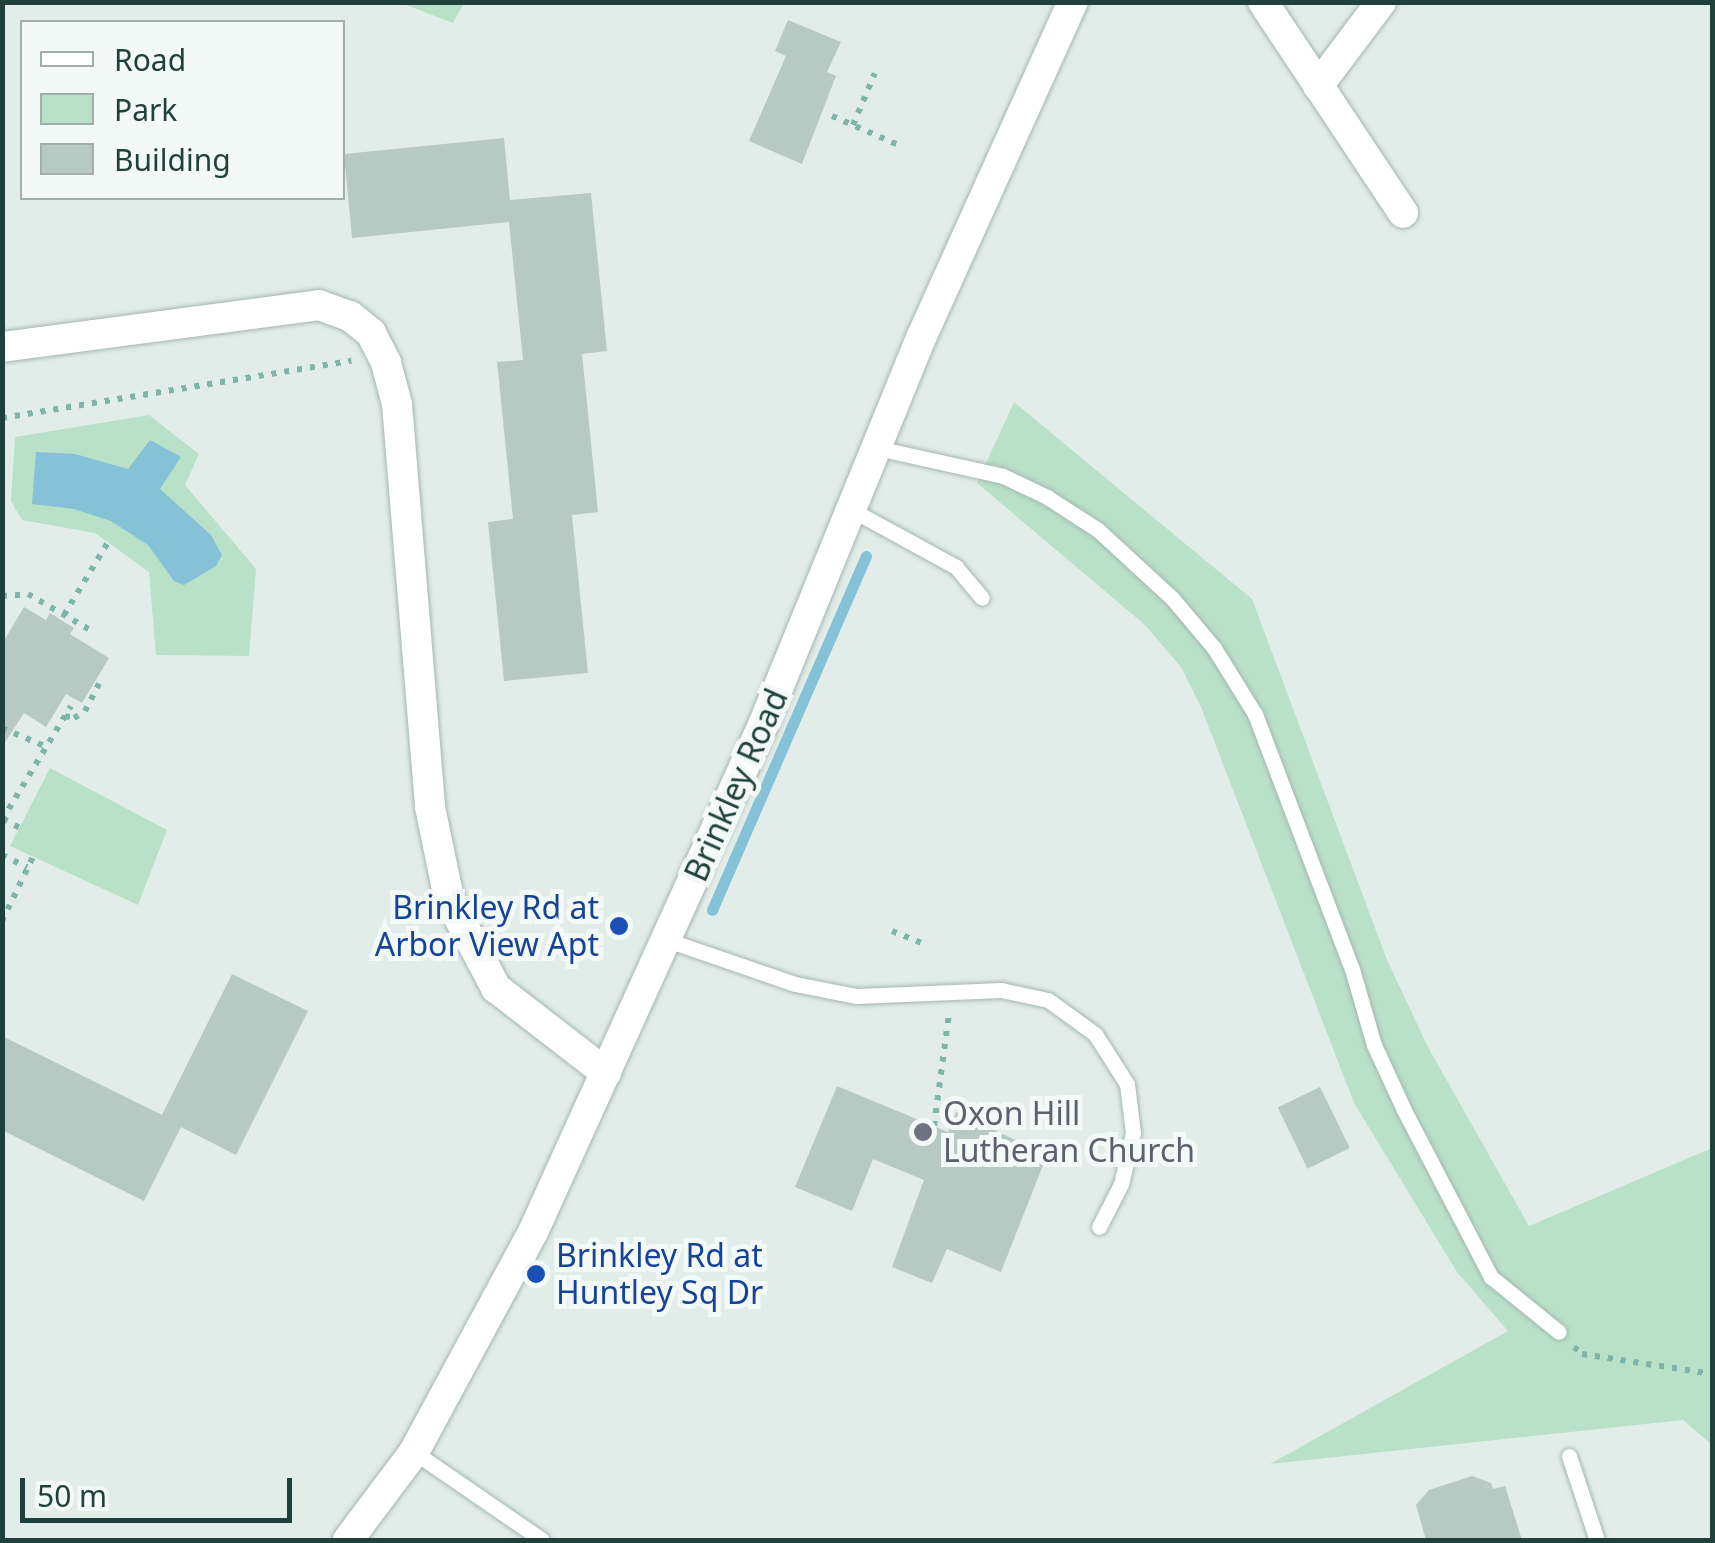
<!DOCTYPE html>
<html>
<head>
<meta charset="utf-8">
<style>
	body { margin:0 }
	#map { position:relative; width:1715px; height:1543px; overflow:hidden; background:#e2edea; font-family:"Noto Sans",sans-serif }
	div>[style] { position:absolute }
	[style*='--x'] { left:calc(var(--x)*1px); top:calc(var(--y)*1px); width:calc(var(--w)*1px); rotate:calc(var(--a)*1deg) }
	.green>* { inset:0; background:#b9e1c8 }
	.water>* { inset:0; background:#85c1d7 }
	.stream>* { height:11px; margin:-5.5px; padding:0 5.5px; transform-origin:5.5px; border-radius:5.5px; background:#85c1d7 }
	.building>* { inset:0; background:#b7c9c3; transform-origin:0 0 }
	.path>* { height:6px; margin-top:-3px; transform-origin:0; background:repeating-linear-gradient(90deg,#7fb4aa 0 5px,transparent 0 13px) }
	.roads { filter:drop-shadow(0 0 2px #a4b6b2) drop-shadow(0 0 2px #a4b6b2) }
	.lane>* { height:15px; margin:-7.5px; padding:0 7.5px; transform-origin:7.5px; border-radius:7.5px; background:#fff }
	.street>* { height:30px; margin:-15px; padding:0 15px; transform-origin:15px; border-radius:15px; background:#fff }
	.secondary>* { height:30px; margin:-15px; padding:0 15px; transform-origin:15px; border-radius:15px; background:#fff }
	.dots>* { width:28px; height:28px; translate:-50% -50%; box-sizing:border-box; border:5px solid #f3f9f7; border-radius:50% }
	span { translate:-50% -50%; white-space:nowrap; text-align:center; line-height:1.15; -webkit-text-stroke:10px #f3f9f7; paint-order:stroke }
	.street-label { font-size:32px; color:#20403b }
	.transit-label { font-size:32px; color:#164399 }
	.right { translate:-100% -50%; text-align:right }
	.left { translate:0 -50%; text-align:left }
	.worship-label { font-size:32px; color:#5b616d }
	.frame { position:absolute; inset:0; border:5px solid #20403b; pointer-events:none }
	.legend { position:absolute; left:20px; top:20px; width:325px; height:180px; box-sizing:border-box; background:#f3f9f7; border:2px solid #9fafac; margin:0; padding:12px 18px; list-style:none; font-size:30px; color:#20403b }
	.legend li { display:flex; align-items:center; gap:20px; height:50px }
	.legend b { width:50px; border:2px solid #9fafac }
	.scale { position:absolute; left:20px; top:1478px; width:272px; height:45px; box-sizing:border-box; border:5px solid #20403b; border-top:0; padding-left:12px; font-size:30px; line-height:35px; white-space:nowrap; color:#20403b; -webkit-text-stroke:8px #f3f9f7; paint-order:stroke }
</style>
</head>
<body>
<div id="map">
	<div class="green">
		<div style="clip-path:polygon(401px 3px,464px 2px,464px 3px,453px 23px)"></div>
		<div style="clip-path:polygon(1014px 402px,1252px 599px,1387px 960px,1428px 1047px,1529px 1226px,1712px 1148px,1712px 1445px,1683px 1420px,1270px 1464px,1508px 1331px,1457px 1272px,1354px 1103px,1201px 707px,1181px 667px,1145px 625px,977px 483px)"></div>
		<div style="clip-path:polygon(149px 415px,199px 454px,185px 485px,256px 569px,249px 656px,156px 655px,149px 572px,95px 533px,22px 520px,11px 501px,15px 437px)"></div>
		<div style="clip-path:polygon(50px 768px,167px 830px,138px 905px,10px 846px)"></div>
	</div>
	<div class="water">
		<div style="clip-path:polygon(150px 440px,181px 457px,160px 489px,211px 535px,222px 555px,216px 566px,184px 585px,174px 581px,148px 545px,111px 521px,74px 509px,32px 504px,36px 452px,75px 454px,128px 469px)"></div>
	</div>
	<div class="stream">
		<div style="--x:712;--y:910;--w:386;--a:-66.5"></div>
	</div>
	<div class="building">
		<div style="clip-path:polygon(788px 20px,841px 42px,827px 72px,836px 76px,802px 164px,749px 141px,786px 56px,775px 51px)"></div>
		<div style="clip-path:polygon(504px 138px,510px 200px,591px 193px,607px 351px,582px 354px,598px 512px,572px 515px,588px 673px,504px 681px,488px 522px,513px 519px,497px 362px,523px 360px,509px 222px,352px 238px,344px 154px)"></div>
		<div style="clip-path:polygon(24px 607px,46px 620px,50px 613px,74px 628px,70px 634px,109px 658px,82px 703px,66px 694px,46px 727px,24px 713px,2px 747px,2px 644px)"></div>
		<div style="clip-path:polygon(232px 974px,308px 1011px,236px 1155px,181px 1127px,144px 1201px,2px 1130px,2px 1036px,162px 1115px)"></div>
		<div style="clip-path:polygon(837px 1086px,948px 1132px,956px 1112px,1047px 1155px,1001px 1272px,947px 1249px,932px 1283px,892px 1267px,924px 1180px,873px 1159px,852px 1211px,795px 1187px)"></div>
		<div style="left:1320px;top:1087px;width:68px;height:47px;rotate:64deg"></div>
		<div style="clip-path:polygon(1472px 1476px,1491px 1483px,1493px 1489px,1505px 1486px,1522px 1540px,1426px 1540px,1416px 1505px,1429px 1490px)"></div>
	</div>
	<div class="path">
		<div style="--x:832;--y:116;--w:77;--a:23.6"></div>
		<div style="--x:853;--y:125;--w:56;--a:-67.1"></div>
		<div style="--x:2;--y:418;--w:354;--a:-9.3"></div>
		<div style="--x:2;--y:596;--w:26;--a:-4"></div>
		<div style="--x:28;--y:594;--w:72;--a:30.1"></div>
		<div style="--x:64;--y:615;--w:85;--a:-58.9"></div>
		<div style="--x:65;--y:716;--w:9;--a:13"></div>
		<div style="--x:74;--y:718;--w:13;--a:-32"></div>
		<div style="--x:85;--y:711;--w:31;--a:-63"></div>
		<div style="--x:2;--y:728;--w:49;--a:22.9"></div>
		<div style="--x:3;--y:819;--w:19;--a:28"></div>
		<div style="--x:2;--y:820;--w:133;--a:-58.8"></div>
		<div style="--x:2;--y:855;--w:28;--a:26"></div>
		<div style="--x:2;--y:921;--w:71;--a:-64.2"></div>
		<div style="--x:892;--y:931;--w:32;--a:22"></div>
		<div style="--x:934;--y:1126;--w:113;--a:-82.4"></div>
		<div style="--x:1574;--y:1347;--w:11;--a:41"></div>
		<div style="--x:1582;--y:1354;--w:132;--a:8.7"></div>
	</div>
	<div class="roads">
		<div class="lane">
			<div style="--x:877;--y:448;--w:129;--a:12.5"></div>
			<div style="--x:1003;--y:476;--w:49;--a:25.5"></div>
			<div style="--x:1047;--y:497;--w:61;--a:32.9"></div>
			<div style="--x:1098;--y:530;--w:100;--a:42.6"></div>
			<div style="--x:1172;--y:598;--w:65;--a:50"></div>
			<div style="--x:1214;--y:648;--w:78;--a:58.2"></div>
			<div style="--x:1255;--y:714;--w:273;--a:69.2"></div>
			<div style="--x:1352;--y:969;--w:79;--a:73.9"></div>
			<div style="--x:1374;--y:1045;--w:72;--a:65.2"></div>
			<div style="--x:1404;--y:1110;--w:188;--a:62.5"></div>
			<div style="--x:1491;--y:1277;--w:87;--a:39"></div>
			<div style="--x:852;--y:510;--w:119;--a:28.7"></div>
			<div style="--x:956;--y:567;--w:40;--a:50"></div>
			<div style="--x:667;--y:940;--w:135;--a:19"></div>
			<div style="--x:795;--y:984;--w:63;--a:11"></div>
			<div style="--x:857;--y:996;--w:144;--a:-2.4"></div>
			<div style="--x:1001;--y:990;--w:48;--a:12"></div>
			<div style="--x:1048;--y:1000;--w:58;--a:35.9"></div>
			<div style="--x:1095;--y:1034;--w:59;--a:57.4"></div>
			<div style="--x:1127;--y:1084;--w:49;--a:83"></div>
			<div style="--x:1133;--y:1133;--w:52;--a:103.2"></div>
			<div style="--x:1121;--y:1184;--w:48;--a:117.1"></div>
			<div style="--x:414;--y:1452;--w:155;--a:34.5"></div>
			<div style="--x:1569;--y:1456;--w:89;--a:71.6"></div>
		</div>
		<div class="street">
			<div style="--x:1263;--y:2;--w:253;--a:56.4"></div>
			<div style="--x:1318;--y:86;--w:105;--a:-53.1"></div>
			<div style="--x:2;--y:347;--w:320;--a:-7.5"></div>
			<div style="--x:319;--y:305;--w:33;--a:20"></div>
			<div style="--x:350;--y:316;--w:27;--a:39"></div>
			<div style="--x:371;--y:333;--w:34;--a:63"></div>
			<div style="--x:386;--y:363;--w:42;--a:75"></div>
			<div style="--x:397;--y:404;--w:404;--a:85.3"></div>
			<div style="--x:430;--y:807;--w:94;--a:78.3"></div>
			<div style="--x:449;--y:899;--w:101;--a:62.2"></div>
			<div style="--x:496;--y:988;--w:139;--a:37.7"></div>
		</div>
		<div class="secondary">
			<div style="--x:348;--y:1540;--w:110;--a:-53.1"></div>
			<div style="--x:414;--y:1452;--w:250;--a:-61.6"></div>
			<div style="--x:533;--y:1232;--w:557;--a:-65.6"></div>
			<div style="--x:763;--y:725;--w:418;--a:-67.8"></div>
			<div style="--x:921;--y:338;--w:369;--a:-65.7"></div>
		</div>
	</div>
	<div class="dots">
		<div style="left:619px;top:926px;background:#1a4fb4"></div>
		<div style="left:923px;top:1132px;background:#6b7280"></div>
		<div style="left:536px;top:1274px;background:#1a4fb4"></div>
	</div>
	<div class="street-label">
		<span style="left:736px;top:785px;rotate:-66deg">Brinkley Road</span>
	</div>
	<div class="transit-label">
		<span class="right" style="left:599px;top:926px">Brinkley Rd at<br>Arbor View Apt</span>
		<span class="left" style="left:556px;top:1274px">Brinkley Rd at<br>Huntley Sq Dr</span>
	</div>
	<div class="worship-label">
		<span class="left" style="left:943px;top:1132px">Oxon Hill<br>Lutheran Church</span>
	</div>
	<div class="frame"></div>
	<ul class="legend">
	<li><b style="height:12px;background:#fff"></b>Road</li>
	<li><b style="height:28px;background:#b9e1c8"></b>Park</li>
	<li><b style="height:28px;background:#b7c9c3"></b>Building</li>
	</ul>
	<div class="scale">50 m</div>
</div>
</body>
</html>
